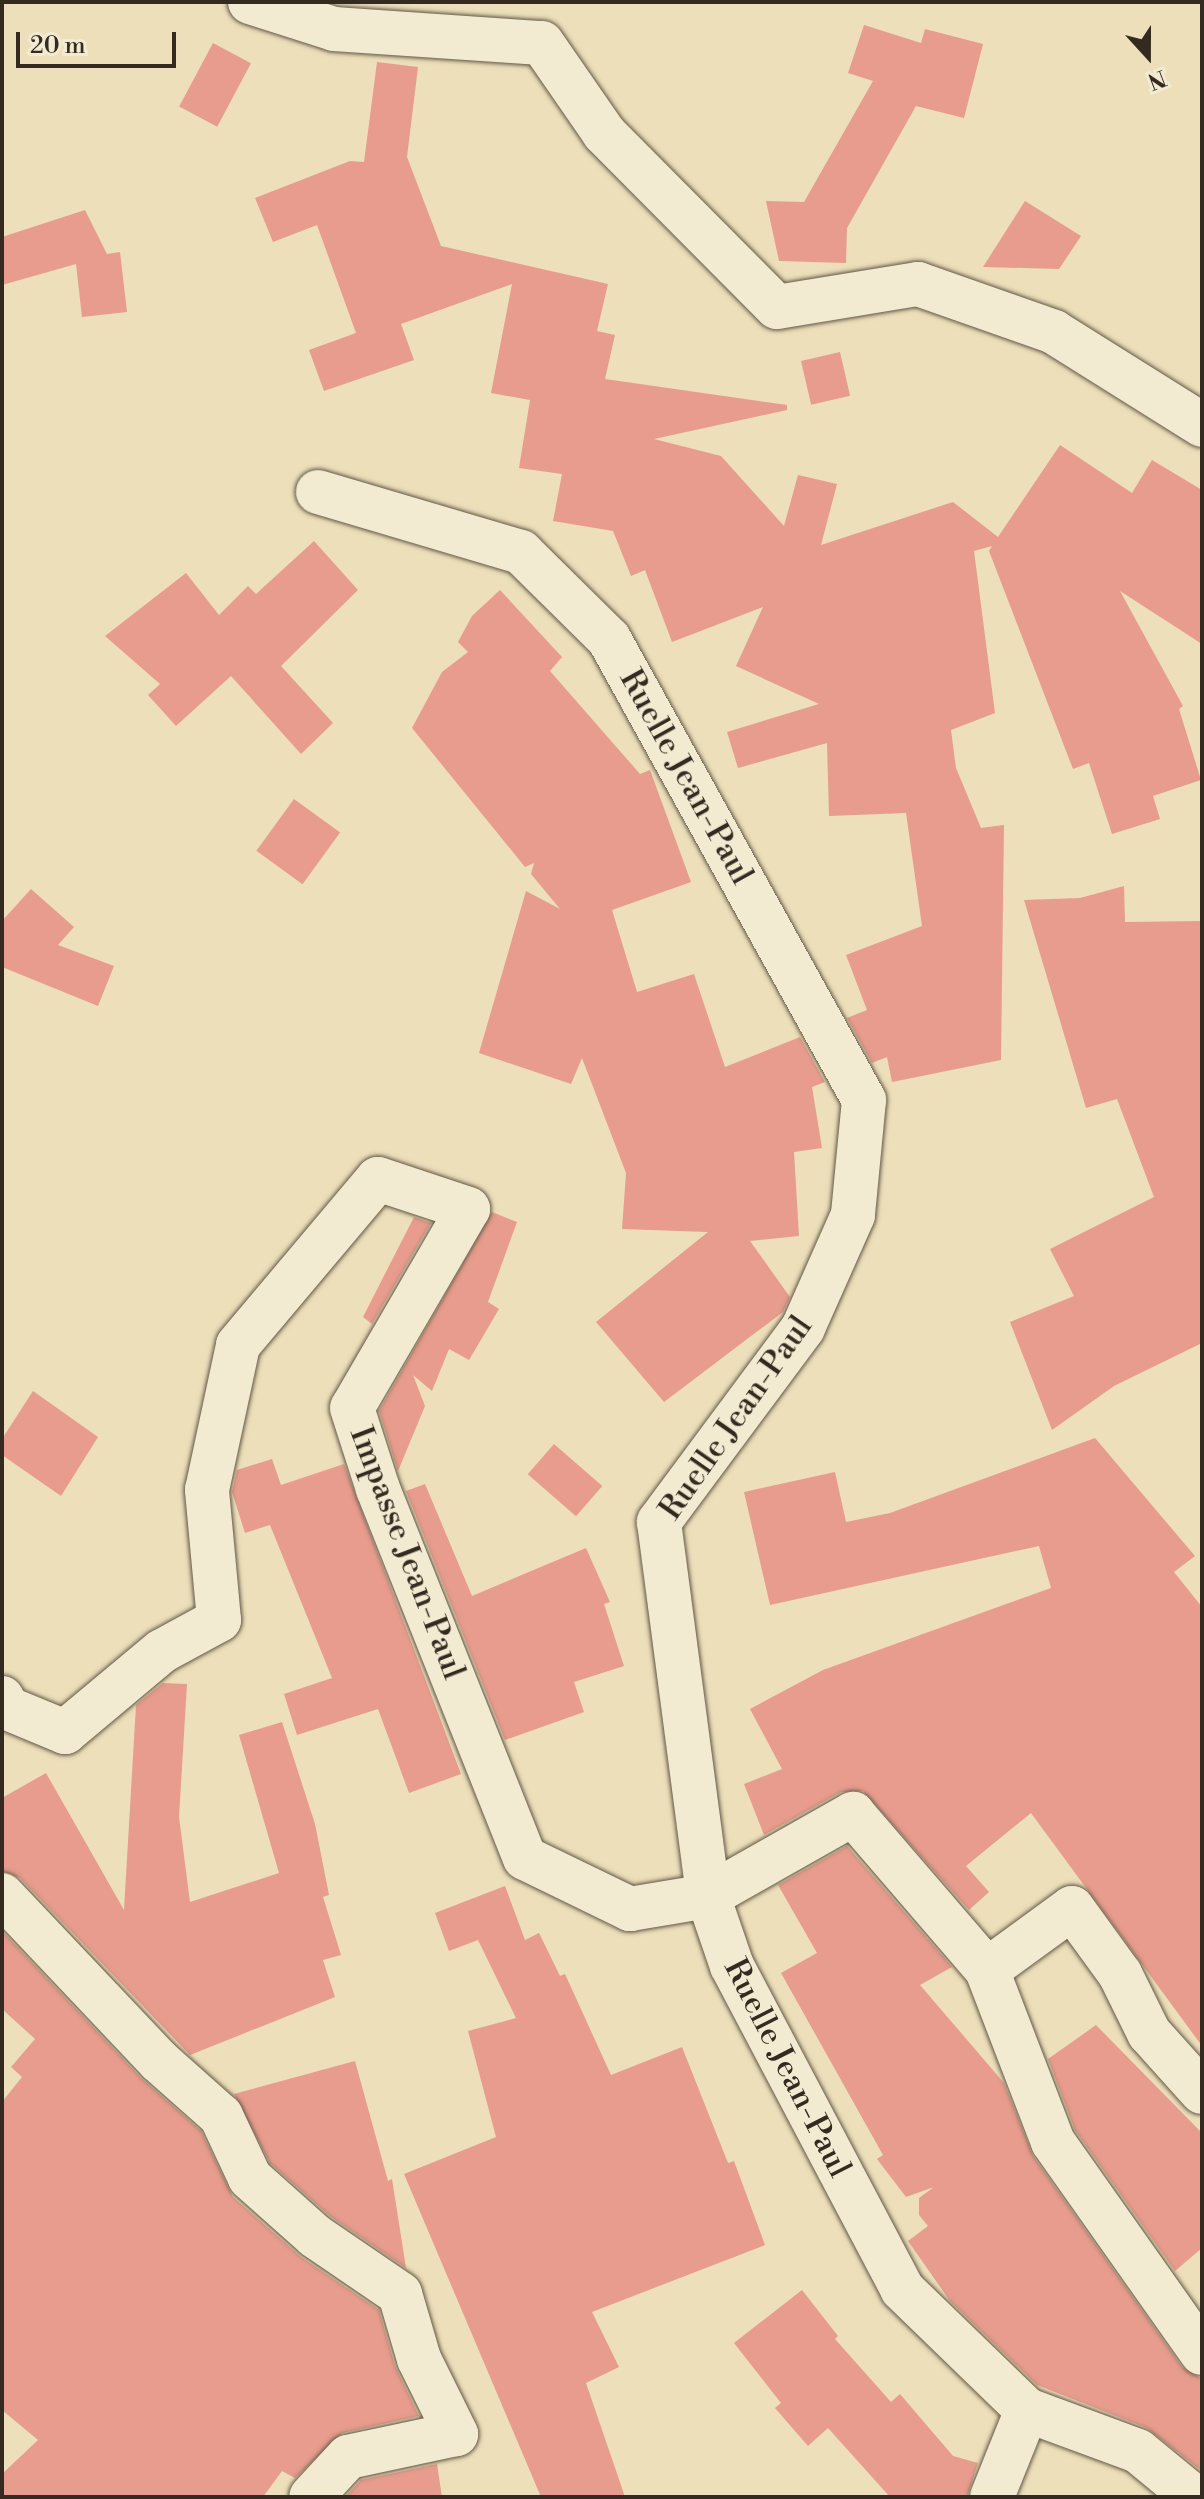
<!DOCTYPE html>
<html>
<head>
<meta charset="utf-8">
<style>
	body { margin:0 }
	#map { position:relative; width:1204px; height:2499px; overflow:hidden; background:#ecdfba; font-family:"Libre Bodoni",serif }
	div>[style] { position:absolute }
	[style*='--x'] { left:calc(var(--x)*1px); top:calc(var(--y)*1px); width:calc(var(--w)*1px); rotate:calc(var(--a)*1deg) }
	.building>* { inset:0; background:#e79c8d; transform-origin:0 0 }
	.roads { filter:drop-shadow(0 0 2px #625746) drop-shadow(0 0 2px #625746) }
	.street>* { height:44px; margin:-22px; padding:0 22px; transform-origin:22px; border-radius:22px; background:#f3ead2 }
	span { translate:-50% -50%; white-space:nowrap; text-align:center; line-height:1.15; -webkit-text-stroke:6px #f3ead2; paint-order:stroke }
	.street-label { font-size:32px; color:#342a20 }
	.frame { position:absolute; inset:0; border:4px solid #342a20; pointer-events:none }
	.north { position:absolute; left:1108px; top:16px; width:80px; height:80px; -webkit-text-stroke:6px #f3ead2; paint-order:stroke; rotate:159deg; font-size:22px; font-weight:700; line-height:32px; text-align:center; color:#342a20 }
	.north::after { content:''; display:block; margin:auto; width:28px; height:36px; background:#342a20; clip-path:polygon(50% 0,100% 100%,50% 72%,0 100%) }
	.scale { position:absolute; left:16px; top:32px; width:160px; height:36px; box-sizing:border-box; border:4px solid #342a20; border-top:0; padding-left:10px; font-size:24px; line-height:28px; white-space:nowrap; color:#342a20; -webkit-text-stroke:6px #f3ead2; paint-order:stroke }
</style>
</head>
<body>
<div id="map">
	<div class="building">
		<div style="clip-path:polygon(864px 25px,921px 43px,925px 29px,983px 44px,964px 118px,916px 106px,847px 228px,846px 263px,779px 261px,766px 201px,804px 202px,873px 81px,848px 73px)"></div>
		<div style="left:213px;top:43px;width:43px;height:72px;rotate:28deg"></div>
		<div style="clip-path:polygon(377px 62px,418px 67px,407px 157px,441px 246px,608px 284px,597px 331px,615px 335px,605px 379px,787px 405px,787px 410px,654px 439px,721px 456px,784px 526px,798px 475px,837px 484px,821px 545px,953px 502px,998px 537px,1060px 445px,1132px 493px,1152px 460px,1202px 490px,1202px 644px,1120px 591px,1183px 706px,1179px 709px,1201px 780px,1153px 796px,1160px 819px,1112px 834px,1089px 763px,1073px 769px,989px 551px,992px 546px,974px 551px,995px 713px,951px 730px,956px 768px,981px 828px,1004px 825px,1001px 1060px,892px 1082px,887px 1057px,872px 1063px,847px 1018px,867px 1010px,846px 955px,922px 926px,906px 813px,829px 816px,827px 743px,738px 768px,727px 732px,819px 704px,736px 666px,763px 607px,672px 642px,645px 570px,631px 576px,613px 531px,553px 521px,562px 474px,519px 468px,530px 400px,491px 393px,512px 284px,401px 324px,414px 360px,324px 391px,309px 350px,356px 333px,317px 225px,273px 242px,255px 198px,350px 161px,364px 162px)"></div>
		<div style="clip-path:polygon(1025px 201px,1081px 236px,1059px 269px,983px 267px)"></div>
		<div style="clip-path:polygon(85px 210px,107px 254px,120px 252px,127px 312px,82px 317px,76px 264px,2px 285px,2px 237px)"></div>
		<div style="left:840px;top:352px;width:45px;height:40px;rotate:77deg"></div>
		<div style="clip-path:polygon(314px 541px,358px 590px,281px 666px,333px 723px,301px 754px,231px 676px,176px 726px,148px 695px,160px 684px,105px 636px,186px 573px,219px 615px,248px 586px,256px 594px)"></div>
		<div style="clip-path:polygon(500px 590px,562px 657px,550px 671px,640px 774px,650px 770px,691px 882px,612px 910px,637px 992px,694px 974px,725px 1067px,800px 1037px,825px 1082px,812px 1087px,822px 1148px,794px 1152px,799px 1236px,750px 1241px,790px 1297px,783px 1312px,664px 1402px,596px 1322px,708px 1232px,622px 1229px,626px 1173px,582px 1058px,571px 1084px,479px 1053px,526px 891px,560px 909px,531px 874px,534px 863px,525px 867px,412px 728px,442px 672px,468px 652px,458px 642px,472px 616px)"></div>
		<div style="left:294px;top:799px;width:57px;height:64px;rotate:36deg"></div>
		<div style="clip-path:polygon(1124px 886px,1125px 922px,1202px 921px,1202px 1343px,1114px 1386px,1052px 1430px,1010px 1322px,1074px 1296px,1050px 1249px,1154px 1197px,1117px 1099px,1086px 1108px,1024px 900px,1080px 898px)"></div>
		<div style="clip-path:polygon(31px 889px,74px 927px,58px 945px,114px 966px,98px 1006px,2px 967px,2px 921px)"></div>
		<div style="clip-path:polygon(492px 1212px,517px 1222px,488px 1302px,499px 1309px,469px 1360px,449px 1349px,432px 1391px,413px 1375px,425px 1406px,398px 1471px,379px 1411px)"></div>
		<div style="clip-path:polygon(414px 1217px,431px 1223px,372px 1324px,363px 1317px)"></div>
		<div style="clip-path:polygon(33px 1391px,98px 1437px,61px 1496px,2px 1455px,2px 1439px)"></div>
		<div style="clip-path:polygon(1095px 1438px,1195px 1556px,1174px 1572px,1202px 1607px,1202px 2046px,1031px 1813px,966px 1866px,989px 1892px,969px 1910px,863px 1791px,841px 1792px,764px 1835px,744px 1784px,782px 1769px,750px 1709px,823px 1670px,1051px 1588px,1039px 1546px,770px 1605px,744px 1492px,835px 1472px,846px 1522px,890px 1513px)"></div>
		<div style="left:554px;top:1444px;width:64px;height:40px;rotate:41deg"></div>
		<div style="clip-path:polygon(272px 1459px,281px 1485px,344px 1464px,461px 1774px,409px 1793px,378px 1709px,297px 1735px,284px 1694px,332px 1678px,270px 1525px,245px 1533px,232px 1492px,237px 1470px)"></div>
		<div style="clip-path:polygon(425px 1484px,472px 1596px,586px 1548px,610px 1602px,604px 1604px,624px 1666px,574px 1682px,584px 1712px,505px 1740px,406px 1491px)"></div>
		<div style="clip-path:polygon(163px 1683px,187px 1684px,179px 1817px,190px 1902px,279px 1873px,239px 1735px,282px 1722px,315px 1824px,329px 1895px,323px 1897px,341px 1955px,323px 1960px,335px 1997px,190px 2055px,20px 1878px,2px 1871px,2px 1798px,46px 1773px,124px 1910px,136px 1705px)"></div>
		<div style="clip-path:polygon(847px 1846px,952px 1967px,920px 1985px,1004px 2083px,1033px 2156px,1182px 2367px,1202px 2379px,1202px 2471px,1147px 2428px,1037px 2385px,950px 2301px,908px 2241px,928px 2226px,919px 2215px,919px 2198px,934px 2187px,906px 2197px,877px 2159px,883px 2155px,781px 1973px,817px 1953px,778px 1885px)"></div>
		<div style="clip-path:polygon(505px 1886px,525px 1940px,539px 1933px,560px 1976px,565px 1974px,611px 2075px,682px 2047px,728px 2163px,734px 2161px,765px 2245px,592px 2312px,619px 2367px,586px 2383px,625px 2497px,541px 2497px,404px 2174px,496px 2137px,468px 2031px,516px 2018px,478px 1940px,449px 1951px,435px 1913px)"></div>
		<div style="clip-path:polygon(2px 1931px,141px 2078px,201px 2131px,233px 2197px,301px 2257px,379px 2310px,395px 2366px,419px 2416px,342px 2433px,295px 2478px,282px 2471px,263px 2497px,2px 2497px,2px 2474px,38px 2440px,2px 2410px,2px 2102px,22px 2077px,11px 2067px,35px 2039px,2px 2009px)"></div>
		<div style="clip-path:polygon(1096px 2025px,1202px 2133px,1202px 2248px,1175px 2271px,1075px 2130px,1048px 2059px)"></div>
		<div style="clip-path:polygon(355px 2061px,388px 2181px,392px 2179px,406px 2268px,330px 2216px,270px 2163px,234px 2094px)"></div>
		<div style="clip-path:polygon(802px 2290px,838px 2336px,835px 2339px,891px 2402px,900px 2394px,953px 2456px,978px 2463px,967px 2497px,890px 2497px,828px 2428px,808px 2446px,775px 2408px,781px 2403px,734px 2343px)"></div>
		<div style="clip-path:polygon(437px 2464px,442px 2497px,345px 2497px,361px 2480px)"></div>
	</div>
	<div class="roads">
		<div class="street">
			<div style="--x:250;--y:2;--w:88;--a:17.8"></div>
			<div style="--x:334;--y:29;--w:208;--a:3.9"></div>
			<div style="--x:542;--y:43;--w:109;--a:55.4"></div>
			<div style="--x:604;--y:133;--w:245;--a:45.2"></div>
			<div style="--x:777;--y:307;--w:143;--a:-9.3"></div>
			<div style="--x:918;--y:284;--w:144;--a:19.4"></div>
			<div style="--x:1054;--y:332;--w:175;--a:32.1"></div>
			<div style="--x:318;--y:492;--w:212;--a:16.5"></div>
			<div style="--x:521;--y:552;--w:124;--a:44.7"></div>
			<div style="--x:609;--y:639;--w:527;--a:61.05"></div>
			<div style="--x:864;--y:1100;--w:116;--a:95.5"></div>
			<div style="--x:853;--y:1215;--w:124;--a:113.9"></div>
			<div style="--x:803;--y:1328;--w:242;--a:126.6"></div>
			<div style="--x:659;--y:1522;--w:377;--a:82.5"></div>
			<div style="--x:708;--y:1896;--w:74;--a:71.1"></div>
			<div style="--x:732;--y:1966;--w:365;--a:62.2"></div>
			<div style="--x:902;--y:2289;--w:174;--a:44.1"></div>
			<div style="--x:1027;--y:2410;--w:118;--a:20.3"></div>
			<div style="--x:1138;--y:2451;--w:72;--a:39.4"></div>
			<div style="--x:2;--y:1698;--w:11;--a:63"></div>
			<div style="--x:7;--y:1708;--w:63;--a:22.5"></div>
			<div style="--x:65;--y:1732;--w:126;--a:-39.9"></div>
			<div style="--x:162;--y:1651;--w:65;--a:-28.5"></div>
			<div style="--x:219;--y:1620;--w:131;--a:-95.3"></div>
			<div style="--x:207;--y:1490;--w:148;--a:-77.9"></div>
			<div style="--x:238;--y:1345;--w:217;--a:-49.9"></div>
			<div style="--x:378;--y:1179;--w:95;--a:18.4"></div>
			<div style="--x:468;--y:1209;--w:230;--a:120.2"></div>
			<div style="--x:352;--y:1408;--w:85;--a:72.2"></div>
			<div style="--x:378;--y:1489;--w:397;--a:68.3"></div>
			<div style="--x:525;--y:1858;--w:117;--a:25.9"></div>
			<div style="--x:630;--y:1909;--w:79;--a:-9.5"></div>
			<div style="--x:708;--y:1896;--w:167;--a:-29.5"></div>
			<div style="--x:853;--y:1814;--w:206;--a:49.3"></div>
			<div style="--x:987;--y:1970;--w:184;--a:69"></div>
			<div style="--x:1053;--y:2142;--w:258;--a:54.8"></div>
			<div style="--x:2;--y:1895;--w:228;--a:46.6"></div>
			<div style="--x:159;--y:2061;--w:83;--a:41.6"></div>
			<div style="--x:221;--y:2116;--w:68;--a:64.9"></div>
			<div style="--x:250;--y:2178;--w:87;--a:41.7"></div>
			<div style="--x:315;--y:2236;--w:103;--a:34.3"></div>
			<div style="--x:400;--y:2294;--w:68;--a:73.7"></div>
			<div style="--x:419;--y:2359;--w:84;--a:63.7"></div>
			<div style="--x:456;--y:2434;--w:110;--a:168"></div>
			<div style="--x:348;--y:2457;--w:54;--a:132.8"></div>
			<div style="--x:987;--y:1970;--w:105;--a:-36.1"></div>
			<div style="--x:1072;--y:1908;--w:82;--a:54"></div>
			<div style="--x:1120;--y:1974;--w:66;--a:63.8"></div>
			<div style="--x:1149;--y:2033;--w:79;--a:48.1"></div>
			<div style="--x:992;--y:2497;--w:94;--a:-68.1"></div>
		</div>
	</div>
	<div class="street-label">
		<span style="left:686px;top:777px;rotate:61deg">Ruelle Jean-Paul</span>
		<span style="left:736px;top:1418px;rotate:-55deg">Ruelle Jean-Paul</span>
		<span style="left:407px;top:1553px;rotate:69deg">Impasse Jean-Paul</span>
		<span style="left:787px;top:2068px;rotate:63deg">Ruelle Jean-Paul</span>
	</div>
	<div class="frame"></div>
	<div class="north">N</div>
	<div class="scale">20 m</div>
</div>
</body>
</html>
